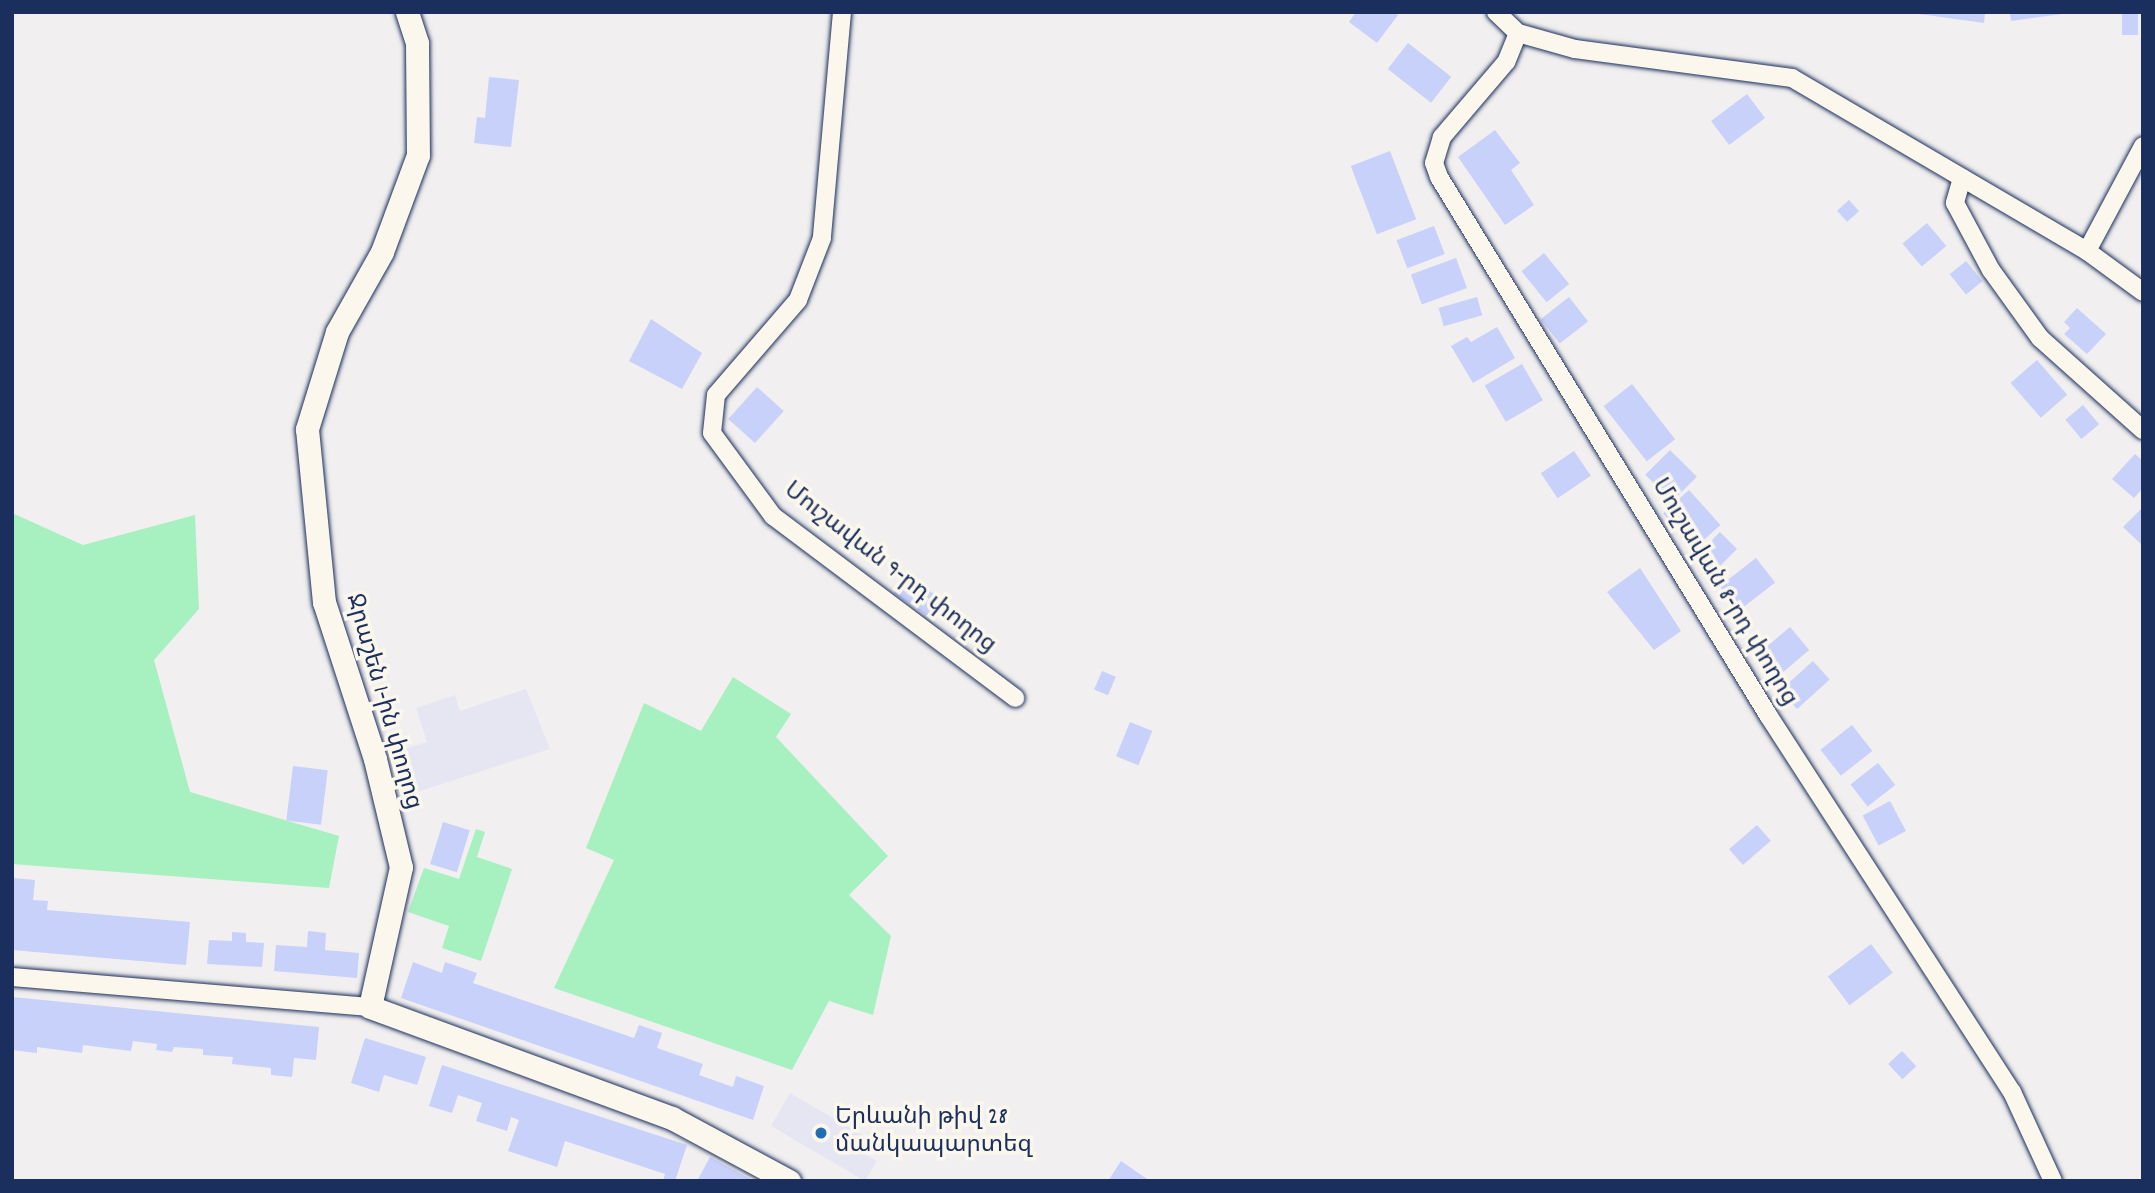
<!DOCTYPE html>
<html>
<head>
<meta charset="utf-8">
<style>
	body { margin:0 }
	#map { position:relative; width:2155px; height:1193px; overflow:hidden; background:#f1efef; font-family:Dekko,"Noto Sans Armenian",sans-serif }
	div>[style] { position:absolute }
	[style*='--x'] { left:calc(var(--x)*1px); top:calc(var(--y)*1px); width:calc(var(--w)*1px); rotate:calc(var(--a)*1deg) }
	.built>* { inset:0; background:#e5e6f2 }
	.green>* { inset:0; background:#a7f0bf }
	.building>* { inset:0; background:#c8d1f9; transform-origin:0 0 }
	.roads { filter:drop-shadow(0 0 2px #1b2f5e) drop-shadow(0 0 2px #1b2f5e) }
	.minor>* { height:18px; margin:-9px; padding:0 9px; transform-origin:9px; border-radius:9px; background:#fbf7ec }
	.tertiary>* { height:23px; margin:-11.5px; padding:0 11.5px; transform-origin:11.5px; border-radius:11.5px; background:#fbf7ec }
	.dots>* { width:19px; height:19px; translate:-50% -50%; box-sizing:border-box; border:4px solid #fbf7ec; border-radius:50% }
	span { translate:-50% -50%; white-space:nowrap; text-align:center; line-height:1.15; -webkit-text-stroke:7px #fbf7ec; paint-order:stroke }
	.street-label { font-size:24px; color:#1b2f5e }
	.poi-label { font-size:24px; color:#1b2f5e }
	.left { translate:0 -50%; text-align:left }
	.frame { position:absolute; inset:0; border:14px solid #1b2f5e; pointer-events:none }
</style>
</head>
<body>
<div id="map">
	<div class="built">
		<div style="clip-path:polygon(526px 689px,550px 749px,411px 794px,397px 751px,427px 742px,416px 708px,455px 695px,460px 711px)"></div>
		<div style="clip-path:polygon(790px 1093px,871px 1140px,864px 1154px,877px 1161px,865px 1181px,771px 1126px)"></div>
	</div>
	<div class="green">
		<div style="clip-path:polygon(12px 513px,83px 545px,195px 515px,199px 609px,154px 660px,190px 792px,339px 836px,329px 888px,12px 864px)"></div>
		<div style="clip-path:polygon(733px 677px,791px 714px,776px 737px,888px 856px,849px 895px,891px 936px,873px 1015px,829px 1001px,792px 1070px,554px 988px,614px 860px,586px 848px,644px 703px,701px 731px)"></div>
		<div style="clip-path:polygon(476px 829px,485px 832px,477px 857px,512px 869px,481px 961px,442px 948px,449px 926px,408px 912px,424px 868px,459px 879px)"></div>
	</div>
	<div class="building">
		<div style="clip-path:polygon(1356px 12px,1394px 12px,1398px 15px,1377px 43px,1349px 22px)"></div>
		<div style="clip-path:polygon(1905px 12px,1985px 12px,1984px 23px)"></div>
		<div style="clip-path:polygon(2010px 12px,2062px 12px,2062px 14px,2011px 21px)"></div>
		<div style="left:2122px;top:12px;width:16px;height:23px"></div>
		<div style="left:1408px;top:43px;width:55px;height:33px;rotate:38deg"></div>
		<div style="clip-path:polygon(489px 77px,519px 80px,511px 147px,474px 143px,477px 117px,485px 118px)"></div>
		<div style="left:1747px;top:94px;width:30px;height:45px;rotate:53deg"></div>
		<div style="clip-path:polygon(1495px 130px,1520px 163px,1511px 170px,1534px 205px,1505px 225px,1458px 157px)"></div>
		<div style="left:1390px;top:151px;width:73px;height:42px;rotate:69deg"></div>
		<div style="left:1849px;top:200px;width:15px;height:16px;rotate:48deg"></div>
		<div style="left:1927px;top:223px;width:30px;height:32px;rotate:50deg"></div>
		<div style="left:1434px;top:226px;width:30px;height:40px;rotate:69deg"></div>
		<div style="left:1544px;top:253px;width:40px;height:29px;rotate:51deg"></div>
		<div style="left:1456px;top:258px;width:32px;height:48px;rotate:70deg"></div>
		<div style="left:1966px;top:261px;width:26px;height:21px;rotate:51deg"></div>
		<div style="left:1477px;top:297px;width:19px;height:40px;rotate:74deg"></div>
		<div style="left:1569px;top:297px;width:31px;height:36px;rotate:52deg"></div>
		<div style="clip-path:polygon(2077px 308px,2106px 334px,2087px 354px,2064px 334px,2070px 328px,2064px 322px)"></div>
		<div style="clip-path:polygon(651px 319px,702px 353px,682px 389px,629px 361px)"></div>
		<div style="clip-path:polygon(1497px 327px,1515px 358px,1473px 383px,1451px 346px,1467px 337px,1471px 342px)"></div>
		<div style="left:2037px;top:360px;width:46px;height:35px;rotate:49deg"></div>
		<div style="left:1522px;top:364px;width:42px;height:43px;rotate:60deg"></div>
		<div style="left:1632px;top:384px;width:70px;height:36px;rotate:52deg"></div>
		<div style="left:757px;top:387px;width:36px;height:43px;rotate:42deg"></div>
		<div style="left:2083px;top:405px;width:25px;height:23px;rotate:50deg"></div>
		<div style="left:1670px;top:450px;width:38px;height:35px;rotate:45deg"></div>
		<div style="left:1574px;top:451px;width:30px;height:40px;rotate:56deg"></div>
		<div style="clip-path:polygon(2135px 454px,2143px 461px,2143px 488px,2134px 498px,2112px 479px)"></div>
		<div style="left:1689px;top:490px;width:47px;height:35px;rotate:48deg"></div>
		<div style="clip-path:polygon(2143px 507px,2143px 546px,2123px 527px)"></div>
		<div style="left:1720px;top:532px;width:24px;height:34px;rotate:45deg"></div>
		<div style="left:1756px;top:558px;width:31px;height:46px;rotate:52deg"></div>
		<div style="clip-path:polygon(1640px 568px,1681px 631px,1654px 650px,1607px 592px)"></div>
		<div style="left:906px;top:575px;width:48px;height:22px;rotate:34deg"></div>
		<div style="left:1790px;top:627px;width:30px;height:38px;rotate:50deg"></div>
		<div style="left:1813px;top:661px;width:25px;height:44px;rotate:48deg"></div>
		<div style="left:1102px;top:671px;width:15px;height:20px;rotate:23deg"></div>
		<div style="left:1130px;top:722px;width:24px;height:37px;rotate:22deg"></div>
		<div style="left:1852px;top:725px;width:33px;height:40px;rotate:52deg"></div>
		<div style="left:1878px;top:763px;width:28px;height:35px;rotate:52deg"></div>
		<div style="left:293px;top:766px;width:35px;height:55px;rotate:7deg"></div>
		<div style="left:1890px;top:801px;width:34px;height:31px;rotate:62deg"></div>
		<div style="left:443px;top:822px;width:28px;height:44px;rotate:17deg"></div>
		<div style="left:1757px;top:825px;width:21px;height:37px;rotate:49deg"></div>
		<div style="clip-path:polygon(12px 878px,35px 880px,33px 900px,48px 901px,47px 910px,190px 922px,186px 965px,12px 950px)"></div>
		<div style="clip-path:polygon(308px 931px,326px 933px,325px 950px,359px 953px,357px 978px,274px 971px,276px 945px,307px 947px)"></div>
		<div style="clip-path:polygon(232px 932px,246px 933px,246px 942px,264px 943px,262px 967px,207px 964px,209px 940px,232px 941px)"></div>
		<div style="left:1871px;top:944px;width:36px;height:54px;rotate:53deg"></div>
		<div style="clip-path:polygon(413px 962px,442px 973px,445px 962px,477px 973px,473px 983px,634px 1038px,639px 1025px,662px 1033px,657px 1048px,703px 1064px,699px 1075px,733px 1087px,736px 1076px,764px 1086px,753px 1120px,401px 998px)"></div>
		<div style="clip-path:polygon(12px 997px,319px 1027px,316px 1060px,294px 1058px,292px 1077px,271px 1075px,271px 1068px,232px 1064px,233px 1057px,203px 1055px,203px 1049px,174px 1047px,172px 1052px,156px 1050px,157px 1044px,133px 1041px,131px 1051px,83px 1045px,82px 1053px,37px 1047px,37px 1053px,12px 1050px)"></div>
		<div style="clip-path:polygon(365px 1038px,426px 1057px,417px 1085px,384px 1075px,379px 1092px,351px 1083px)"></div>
		<div style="left:1902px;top:1051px;width:21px;height:19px;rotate:47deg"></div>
		<div style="clip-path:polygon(442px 1065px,687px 1145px,675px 1181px,663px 1181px,665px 1174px,565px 1141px,557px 1167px,508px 1151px,519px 1120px,511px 1117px,507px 1131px,476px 1121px,482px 1103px,458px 1095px,452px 1113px,429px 1106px)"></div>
		<div style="clip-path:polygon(710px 1157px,754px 1181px,697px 1181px)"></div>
		<div style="clip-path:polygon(1121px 1161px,1147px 1179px,1145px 1181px,1108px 1181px)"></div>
	</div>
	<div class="roads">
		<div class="minor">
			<div style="--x:842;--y:12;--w:227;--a:95.1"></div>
			<div style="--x:822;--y:238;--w:66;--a:111.2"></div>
			<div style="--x:798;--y:300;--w:125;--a:130.8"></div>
			<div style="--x:716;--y:395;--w:38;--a:96"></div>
			<div style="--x:712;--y:433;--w:103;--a:53.7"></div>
			<div style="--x:773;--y:516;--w:303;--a:36.9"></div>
			<div style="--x:1496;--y:12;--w:30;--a:44"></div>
			<div style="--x:1518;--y:33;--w:59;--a:15.7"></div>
			<div style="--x:1575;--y:49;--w:219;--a:7.6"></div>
			<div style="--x:1792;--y:78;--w:342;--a:30.4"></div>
			<div style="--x:2087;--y:251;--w:69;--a:36.2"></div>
			<div style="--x:1518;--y:33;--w:31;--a:112"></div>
			<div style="--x:1506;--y:62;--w:99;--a:130.5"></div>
			<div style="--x:1442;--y:137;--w:27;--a:107"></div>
			<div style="--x:1434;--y:163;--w:15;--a:70"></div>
			<div style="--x:1439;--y:177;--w:631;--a:58.55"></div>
			<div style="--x:1768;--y:715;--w:449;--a:57.1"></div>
			<div style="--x:2012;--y:1092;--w:98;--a:65.3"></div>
			<div style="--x:1962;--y:178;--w:26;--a:106"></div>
			<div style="--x:1955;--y:203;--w:76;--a:61.8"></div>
			<div style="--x:1991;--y:270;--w:84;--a:54.2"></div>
			<div style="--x:2040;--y:338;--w:138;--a:41.8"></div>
			<div style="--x:2087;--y:251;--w:119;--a:-61.9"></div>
			<div style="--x:12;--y:977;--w:359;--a:4.8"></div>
		</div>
		<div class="tertiary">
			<div style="--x:407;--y:12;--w:33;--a:72"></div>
			<div style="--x:417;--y:43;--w:112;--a:89.5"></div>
			<div style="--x:418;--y:155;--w:103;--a:110.4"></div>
			<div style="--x:382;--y:252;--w:92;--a:119.4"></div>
			<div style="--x:337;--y:332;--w:102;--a:107.2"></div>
			<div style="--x:307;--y:429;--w:174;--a:84.4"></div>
			<div style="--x:324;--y:602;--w:165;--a:72"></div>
			<div style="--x:375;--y:759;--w:111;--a:76.5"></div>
			<div style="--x:401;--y:867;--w:143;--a:102.5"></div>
			<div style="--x:370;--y:1007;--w:322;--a:20.2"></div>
			<div style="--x:672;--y:1118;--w:133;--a:28.3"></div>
		</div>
	</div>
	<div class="dots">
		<div style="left:821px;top:1133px;background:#1f6fb2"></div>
	</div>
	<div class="street-label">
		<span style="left:889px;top:569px;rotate:38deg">Մուշավան 9-րդ փողոց</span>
		<span style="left:1723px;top:593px;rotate:59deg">Մուշավան 8-րդ փողոց</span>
		<span style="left:382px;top:702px;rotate:74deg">Ջրաշեն 1-ին փողոց</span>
	</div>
	<div class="poi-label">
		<span class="left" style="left:835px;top:1133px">Երևանի թիվ 28<br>մանկապարտեզ</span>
	</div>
	<div class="frame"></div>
</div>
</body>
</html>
